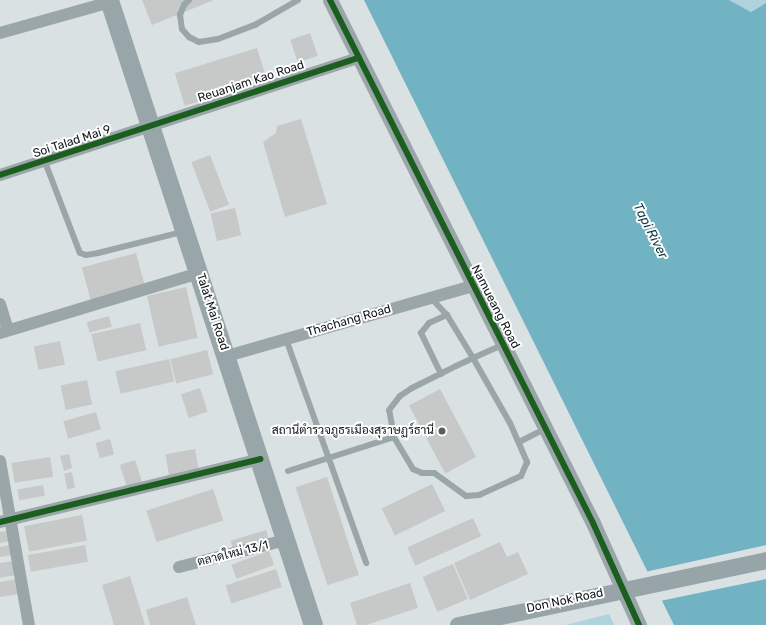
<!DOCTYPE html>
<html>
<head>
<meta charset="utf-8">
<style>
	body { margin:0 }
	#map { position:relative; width:766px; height:625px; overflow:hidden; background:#d9e1e3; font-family:Rubik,Sarabun,sans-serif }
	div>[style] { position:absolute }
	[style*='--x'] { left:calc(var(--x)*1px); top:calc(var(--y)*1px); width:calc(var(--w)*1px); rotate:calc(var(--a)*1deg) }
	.green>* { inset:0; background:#afd3dd }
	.water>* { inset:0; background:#71b2c3 }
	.pier>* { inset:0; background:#d9e1e3 }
	.building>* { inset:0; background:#c6c9c8; transform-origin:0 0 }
	.service>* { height:6px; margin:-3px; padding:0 3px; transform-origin:3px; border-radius:3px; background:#9aa6a8 }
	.minor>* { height:12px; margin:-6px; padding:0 6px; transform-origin:6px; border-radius:6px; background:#9aa6a8 }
	.tertiary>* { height:15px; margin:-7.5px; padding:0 7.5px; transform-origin:7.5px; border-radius:7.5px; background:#9aa6a8 }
	.secondary>* { height:17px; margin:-8.5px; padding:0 8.5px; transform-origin:8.5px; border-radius:8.5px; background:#98a5a8 }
	.primary>* { height:19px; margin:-9.5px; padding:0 9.5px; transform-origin:9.5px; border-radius:9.5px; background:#98a6aa }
	.cycleway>* { height:6px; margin:-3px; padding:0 3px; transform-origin:3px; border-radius:3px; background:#1b5e20 }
	.dots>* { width:11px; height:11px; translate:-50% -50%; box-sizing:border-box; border:2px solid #fff; border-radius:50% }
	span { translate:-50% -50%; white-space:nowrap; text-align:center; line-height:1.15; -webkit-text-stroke:4px #fff; paint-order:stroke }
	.street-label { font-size:12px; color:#121618 }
	.poi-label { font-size:12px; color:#121618 }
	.right { translate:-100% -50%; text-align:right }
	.water-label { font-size:13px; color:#0d3741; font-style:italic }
</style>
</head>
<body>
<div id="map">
	<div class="green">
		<div style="clip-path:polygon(729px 0,766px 0,766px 3px,751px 12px)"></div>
		<div style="clip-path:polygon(609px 614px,614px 625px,566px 625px)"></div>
	</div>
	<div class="water">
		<div style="clip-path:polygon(364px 0,729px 0,751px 12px,766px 3px,766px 625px,674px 625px)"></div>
	</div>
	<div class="pier">
		<div style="clip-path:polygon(766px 545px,766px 579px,660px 601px,645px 572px)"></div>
	</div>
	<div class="building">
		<div style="clip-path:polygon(142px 0,214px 0,152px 25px)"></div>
		<div style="left:310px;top:33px;width:24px;height:21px;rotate:71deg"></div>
		<div style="left:257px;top:48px;width:34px;height:86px;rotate:73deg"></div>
		<div style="clip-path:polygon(301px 119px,327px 204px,285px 217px,263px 142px,276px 133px,277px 126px)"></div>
		<div style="left:210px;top:155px;width:53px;height:20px;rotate:69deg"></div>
		<div style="left:235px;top:208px;width:28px;height:25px;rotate:77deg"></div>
		<div style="left:136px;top:253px;width:34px;height:56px;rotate:75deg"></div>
		<div style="left:186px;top:287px;width:52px;height:40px;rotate:77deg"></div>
		<div style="left:109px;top:316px;width:11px;height:23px;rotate:75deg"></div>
		<div style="left:140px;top:323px;width:28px;height:50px;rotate:77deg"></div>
		<div style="left:60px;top:341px;width:24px;height:27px;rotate:78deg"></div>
		<div style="left:207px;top:350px;width:25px;height:38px;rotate:76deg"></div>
		<div style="left:169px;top:359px;width:23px;height:55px;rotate:77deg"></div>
		<div style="left:87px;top:380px;width:25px;height:27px;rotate:78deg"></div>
		<div style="left:200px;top:388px;width:25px;height:20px;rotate:72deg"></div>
		<div style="left:440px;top:389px;width:77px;height:35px;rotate:62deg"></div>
		<div style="left:96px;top:412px;width:18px;height:34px;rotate:74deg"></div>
		<div style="left:110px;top:439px;width:16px;height:15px;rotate:75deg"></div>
		<div style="left:195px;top:449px;width:22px;height:30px;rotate:80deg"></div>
		<div style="clip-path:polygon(69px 454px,72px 468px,64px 471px,60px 456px)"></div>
		<div style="left:50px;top:457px;width:20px;height:39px;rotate:81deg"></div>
		<div style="left:135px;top:460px;width:23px;height:16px;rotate:72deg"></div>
		<div style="left:72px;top:472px;width:16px;height:8px;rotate:79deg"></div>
		<div style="left:327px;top:477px;width:103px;height:33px;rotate:72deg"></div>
		<div style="left:432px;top:484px;width:30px;height:56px;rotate:64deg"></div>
		<div style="left:43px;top:485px;width:11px;height:26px;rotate:80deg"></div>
		<div style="left:213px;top:489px;width:33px;height:70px;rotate:72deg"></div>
		<div style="left:82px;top:515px;width:26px;height:59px;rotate:79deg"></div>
		<div style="left:473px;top:518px;width:20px;height:72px;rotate:66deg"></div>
		<div style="left:266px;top:530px;width:10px;height:37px;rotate:73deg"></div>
		<div style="clip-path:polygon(9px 531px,11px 541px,0 543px,0 532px)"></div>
		<div style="clip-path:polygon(500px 542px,507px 557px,518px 552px,528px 574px,470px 600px,454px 563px)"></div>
		<div style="clip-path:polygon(10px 545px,12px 555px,0 557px,0 547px)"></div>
		<div style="left:85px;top:545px;width:17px;height:58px;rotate:80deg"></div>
		<div style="left:269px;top:551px;width:15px;height:40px;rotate:70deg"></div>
		<div style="clip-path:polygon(14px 561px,16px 575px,0 578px,0 563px)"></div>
		<div style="left:453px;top:564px;width:38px;height:33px;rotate:67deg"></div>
		<div style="left:276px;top:569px;width:19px;height:53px;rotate:72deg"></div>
		<div style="clip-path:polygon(130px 576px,145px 625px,114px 625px,102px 585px)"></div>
		<div style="clip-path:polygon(17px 579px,19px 594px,0 597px,0 582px)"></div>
		<div style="clip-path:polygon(410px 583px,418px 608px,366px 625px,357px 625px,350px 603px)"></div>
		<div style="clip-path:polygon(187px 597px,196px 625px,150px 625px,146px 610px)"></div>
	</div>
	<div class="service">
		<div style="--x:189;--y:0;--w:7;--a:135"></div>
		<div style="--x:184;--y:5;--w:11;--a:112"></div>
		<div style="--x:180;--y:15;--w:14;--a:82"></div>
		<div style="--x:182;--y:29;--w:11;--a:49"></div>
		<div style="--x:189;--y:37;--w:11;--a:27"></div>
		<div style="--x:199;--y:42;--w:19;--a:-9"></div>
		<div style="--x:218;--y:39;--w:40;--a:-21"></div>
		<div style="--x:255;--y:25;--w:50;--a:-30.2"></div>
		<div style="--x:45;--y:162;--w:97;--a:69"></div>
		<div style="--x:80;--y:253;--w:6;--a:18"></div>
		<div style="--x:86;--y:255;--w:12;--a:-9"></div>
		<div style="--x:98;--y:253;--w:87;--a:-14"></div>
		<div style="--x:431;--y:298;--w:23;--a:47"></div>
		<div style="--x:447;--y:315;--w:50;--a:58.8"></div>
		<div style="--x:473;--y:358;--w:75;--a:60.4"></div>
		<div style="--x:510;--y:423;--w:43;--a:66.4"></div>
		<div style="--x:527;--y:462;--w:15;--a:113"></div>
		<div style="--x:521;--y:476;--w:46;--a:155.7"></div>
		<div style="--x:479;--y:495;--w:13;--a:176"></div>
		<div style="--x:466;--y:496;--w:39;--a:-144"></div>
		<div style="--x:434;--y:473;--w:12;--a:180"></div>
		<div style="--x:422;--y:473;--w:10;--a:-156"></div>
		<div style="--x:413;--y:469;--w:37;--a:-121"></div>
		<div style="--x:394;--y:437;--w:27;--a:-100"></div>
		<div style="--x:389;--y:410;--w:18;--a:-52"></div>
		<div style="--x:400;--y:396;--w:14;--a:-34"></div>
		<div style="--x:412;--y:388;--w:49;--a:-26.6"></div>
		<div style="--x:456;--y:366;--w:19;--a:-25"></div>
		<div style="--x:473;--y:358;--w:32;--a:-24"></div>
		<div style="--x:286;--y:339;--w:238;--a:70.3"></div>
		<div style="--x:441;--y:374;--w:46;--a:-116"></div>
		<div style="--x:421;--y:333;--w:13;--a:-51"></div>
		<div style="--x:429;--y:323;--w:20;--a:-24"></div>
		<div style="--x:519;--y:442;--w:29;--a:-27"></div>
		<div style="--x:288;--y:471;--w:111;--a:-17.8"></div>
	</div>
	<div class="minor">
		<div style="--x:0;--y:33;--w:114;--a:-15.7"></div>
		<div style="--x:0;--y:175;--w:377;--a:-18.1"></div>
		<div style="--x:0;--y:304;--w:27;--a:73"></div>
		<div style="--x:0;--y:333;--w:208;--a:-16.8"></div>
		<div style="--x:227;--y:356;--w:255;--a:-15.9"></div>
		<div style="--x:0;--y:461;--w:167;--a:80"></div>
		<div style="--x:0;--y:522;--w:268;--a:-13.6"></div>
		<div style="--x:179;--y:567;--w:110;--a:-14.2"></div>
	</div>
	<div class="tertiary">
		<div style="--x:330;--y:0;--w:585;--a:63.3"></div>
		<div style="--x:593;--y:523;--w:112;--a:65.7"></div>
	</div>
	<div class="secondary">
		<div style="--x:458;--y:625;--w:315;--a:-11.9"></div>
	</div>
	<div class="primary">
		<div style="--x:109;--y:0;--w:657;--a:71.92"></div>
	</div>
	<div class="cycleway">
		<div style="--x:330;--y:0;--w:585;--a:63.3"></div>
		<div style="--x:593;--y:523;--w:112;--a:65.7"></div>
		<div style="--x:0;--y:175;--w:377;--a:-18.1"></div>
		<div style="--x:0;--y:522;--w:268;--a:-13.6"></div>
	</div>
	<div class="dots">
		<div style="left:442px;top:431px;background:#585d5f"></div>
	</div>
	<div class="street-label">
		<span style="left:251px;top:82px;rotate:-18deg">Reuanjam Kao Road</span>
		<span style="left:72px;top:142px;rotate:-18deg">Soi Talad Mai 9</span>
		<span style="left:495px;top:307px;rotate:63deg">Namueang Road</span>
		<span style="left:212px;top:312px;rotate:72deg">Talat Mai Road</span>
		<span style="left:349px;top:321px;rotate:-16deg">Thachang Road</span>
		<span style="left:233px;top:554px;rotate:-14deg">ตลาดใหม่ 13/1</span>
		<span style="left:565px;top:601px;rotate:-12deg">Don Nok Road</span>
	</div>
	<div class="poi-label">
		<span class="right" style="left:434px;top:431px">สถานีตำรวจภูธรเมืองสุราษฏร์ธานี</span>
	</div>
	<div class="water-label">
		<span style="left:650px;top:231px;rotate:63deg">Tapi River</span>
	</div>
</div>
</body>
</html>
